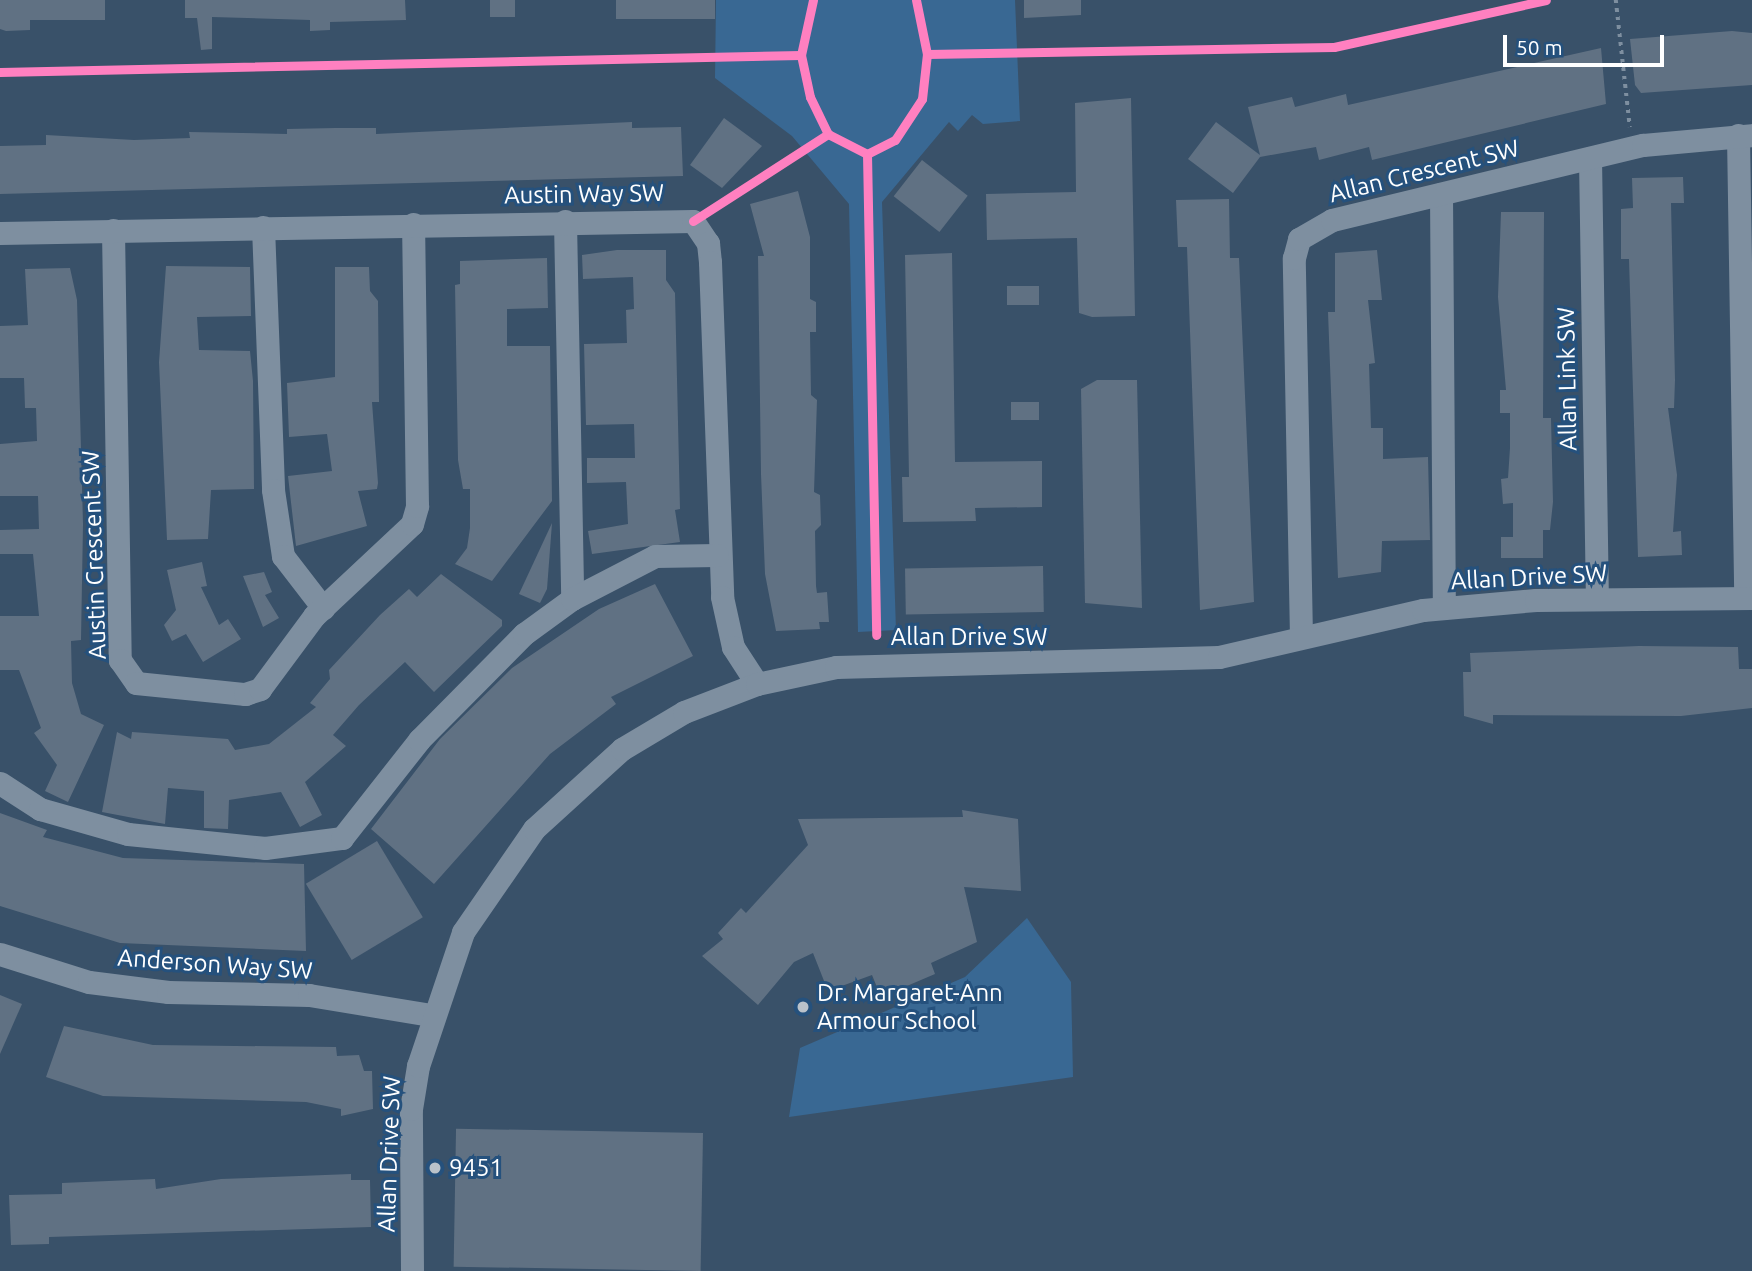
<!DOCTYPE html>
<html>
<head>
<meta charset="utf-8">
<style>
	body { margin:0 }
	#map { position:relative; width:1752px; height:1271px; overflow:hidden; background:#395169; font-family:Ubuntu,sans-serif }
	div>[style] { position:absolute }
	[style*='--x'] { left:calc(var(--x)*1px); top:calc(var(--y)*1px); width:calc(var(--w)*1px); rotate:calc(var(--a)*1deg) }
	.green>* { inset:0; background:#396893 }
	.building>* { inset:0; background:#607183; transform-origin:0 0 }
	.path>* { height:3.5px; margin-top:-1.75px; transform-origin:0; background:repeating-linear-gradient(90deg,#7e8fa0 0 3.5px,transparent 0 8.5px) }
	.minor>* { height:23px; margin:-11.5px; padding:0 11.5px; transform-origin:11.5px; border-radius:11.5px; background:#7e8fa0 }
	.cycleway>* { height:9px; margin:-4.5px; padding:0 4.5px; transform-origin:4.5px; border-radius:4.5px; background:#ff80c0 }
	.dots>* { width:19px; height:19px; translate:-50% -50%; box-sizing:border-box; border:4px solid #25517d; border-radius:50% }
	span { translate:-50% -50%; white-space:nowrap; text-align:center; line-height:1.15; -webkit-text-stroke:6px #25517d; paint-order:stroke }
	.street-label { font-size:24px; color:#fff }
	.poi-label { font-size:24px; color:#fff }
	.left { translate:0 -50%; text-align:left }
	.scale { position:absolute; left:1503px; top:35px; width:161px; height:32px; box-sizing:border-box; border:4px solid #fff; border-top:0; padding-left:9px; font-size:21px; line-height:24px; white-space:nowrap; color:#fff; -webkit-text-stroke:5px #25517d; paint-order:stroke }
</style>
</head>
<body>
<div id="map">
	<div class="green">
		<div style="clip-path:polygon(716px 0,1015px 0,1020px 121px,983px 124px,972px 115px,958px 131px,949px 122px,882px 202px,896px 630px,858px 632px,849px 204px,792px 136px,715px 78px)"></div>
		<div style="clip-path:polygon(1027px 918px,1071px 982px,1073px 1077px,789px 1117px,800px 1048px,965px 977px)"></div>
	</div>
	<div class="building">
		<div style="clip-path:polygon(0 0,105px 0,105px 20px,30px 20px,30px 30px,6px 31px,0 29px)"></div>
		<div style="clip-path:polygon(185px 0,405px 0,406px 20px,330px 22px,330px 30px,310px 31px,310px 20px,212px 17px,212px 49px,201px 50px,197px 18px,185px 18px)"></div>
		<div style="left:490px;top:0;width:25px;height:17px"></div>
		<div style="left:616px;top:0;width:99px;height:19px"></div>
		<div style="clip-path:polygon(1024px 0,1081px 0,1081px 15px,1024px 18px)"></div>
		<div style="clip-path:polygon(1732px 31px,1752px 33px,1752px 85px,1641px 93px,1635px 85px,1630px 39px)"></div>
		<div style="clip-path:polygon(1601px 48px,1606px 104px,1372px 160px,1369px 147px,1319px 160px,1316px 147px,1260px 157px,1233px 193px,1188px 159px,1216px 122px,1260px 155px,1248px 107px,1292px 97px,1295px 107px,1346px 94px,1348px 105px)"></div>
		<div style="clip-path:polygon(1131px 98px,1135px 316px,1092px 317px,1079px 313px,1077px 238px,987px 240px,986px 194px,1076px 192px,1075px 103px)"></div>
		<div style="clip-path:polygon(724px 118px,762px 146px,722px 188px,690px 165px)"></div>
		<div style="clip-path:polygon(632px 122px,632px 128px,681px 127px,683px 176px,0 194px,0 146px,46px 145px,46px 135px,134px 140px,190px 138px,189px 132px,287px 134px,287px 129px,336px 128px,376px 128px,376px 134px)"></div>
		<div style="left:922px;top:160px;width:58px;height:46px;rotate:38deg"></div>
		<div style="clip-path:polygon(1683px 177px,1684px 203px,1671px 203px,1675px 380px,1674px 408px,1668px 408px,1677px 475px,1673px 532px,1681px 531px,1682px 555px,1638px 557px,1629px 259px,1621px 259px,1621px 209px,1633px 208px,1632px 178px)"></div>
		<div style="clip-path:polygon(798px 191px,810px 237px,810px 299px,816px 302px,816px 332px,810px 332px,811px 395px,817px 400px,814px 492px,820px 495px,821px 525px,815px 531px,816px 586px,817px 593px,827px 592px,829px 622px,819px 622px,820px 629px,776px 631px,765px 574px,761px 474px,758px 256px,764px 256px,750px 204px)"></div>
		<div style="clip-path:polygon(1229px 199px,1230px 258px,1239px 258px,1254px 602px,1200px 610px,1187px 247px,1178px 247px,1176px 200px)"></div>
		<div style="clip-path:polygon(1501px 212px,1544px 212px,1543px 418px,1551px 418px,1553px 502px,1550px 530px,1543px 530px,1543px 558px,1501px 558px,1501px 537px,1513px 537px,1513px 503px,1503px 504px,1501px 479px,1508px 478px,1510px 448px,1510px 413px,1500px 413px,1500px 390px,1506px 390px,1498px 297px)"></div>
		<div style="clip-path:polygon(617px 250px,666px 250px,666px 280px,675px 293px,680px 509px,675px 510px,680px 542px,592px 554px,588px 531px,628px 524px,626px 482px,587px 483px,587px 458px,635px 458px,634px 424px,586px 425px,584px 344px,627px 343px,626px 310px,634px 309px,633px 277px,583px 279px,582px 255px)"></div>
		<div style="clip-path:polygon(1377px 250px,1382px 300px,1368px 300px,1375px 363px,1369px 364px,1371px 428px,1383px 428px,1383px 459px,1428px 457px,1430px 540px,1382px 541px,1381px 572px,1338px 578px,1328px 312px,1335px 312px,1335px 253px)"></div>
		<div style="clip-path:polygon(952px 253px,955px 462px,1042px 461px,1042px 507px,975px 508px,976px 521px,903px 522px,902px 477px,909px 477px,905px 255px)"></div>
		<div style="clip-path:polygon(547px 258px,548px 308px,507px 309px,507px 346px,550px 346px,552px 501px,492px 581px,455px 564px,467px 548px,470px 528px,470px 489px,463px 489px,458px 460px,455px 285px,460px 284px,460px 261px)"></div>
		<div style="clip-path:polygon(166px 266px,250px 267px,251px 316px,197px 317px,199px 350px,250px 351px,253px 381px,254px 489px,211px 490px,208px 539px,167px 540px,159px 362px)"></div>
		<div style="clip-path:polygon(335px 267px,369px 267px,370px 291px,378px 301px,379px 402px,372px 402px,378px 483px,377px 489px,358px 491px,367px 526px,296px 546px,288px 476px,332px 471px,327px 434px,289px 437px,287px 383px,335px 377px)"></div>
		<div style="clip-path:polygon(70px 268px,77px 300px,83px 524px,81px 640px,71px 641px,72px 683px,81px 714px,104px 725px,68px 802px,45px 791px,57px 765px,34px 733px,41px 728px,19px 670px,0 670px,0 616px,39px 616px,33px 554px,0 554px,0 530px,39px 529px,38px 496px,0 496px,0 444px,37px 441px,36px 408px,25px 408px,24px 378px,0 378px,0 326px,28px 325px,25px 269px)"></div>
		<div style="left:1039px;top:286px;width:19px;height:32px;rotate:90deg"></div>
		<div style="clip-path:polygon(1097px 380px,1137px 380px,1142px 608px,1085px 603px,1081px 389px)"></div>
		<div style="left:1039px;top:402px;width:18px;height:28px;rotate:90deg"></div>
		<div style="clip-path:polygon(552px 523px,547px 589px,540px 603px,519px 594px)"></div>
		<div style="clip-path:polygon(202px 562px,207px 586px,201px 587px,219px 625px,228px 619px,241px 639px,203px 662px,186px 634px,172px 641px,164px 625px,176px 610px,167px 570px)"></div>
		<div style="left:1043px;top:566px;width:46px;height:138px;rotate:89deg"></div>
		<div style="clip-path:polygon(264px 572px,272px 592px,265px 595px,279px 618px,263px 627px,243px 576px)"></div>
		<div style="clip-path:polygon(441px 574px,502px 620px,502px 626px,434px 692px,405px 662px,359px 705px,333px 735px,346px 746px,305px 782px,322px 815px,300px 827px,281px 792px,229px 800px,228px 829px,204px 828px,204px 791px,168px 788px,165px 824px,102px 812px,117px 732px,131px 739px,132px 732px,228px 739px,235px 750px,269px 744px,316px 707px,310px 703px,330px 679px,329px 670px,380px 615px,409px 589px,417px 597px)"></div>
		<div style="clip-path:polygon(655px 584px,693px 656px,611px 697px,616px 704px,550px 754px,434px 884px,371px 829px,440px 739px,512px 668px,599px 609px)"></div>
		<div style="clip-path:polygon(1639px 646px,1738px 647px,1739px 669px,1752px 669px,1752px 708px,1681px 716px,1493px 715px,1493px 724px,1464px 716px,1463px 672px,1471px 672px,1470px 653px)"></div>
		<div style="clip-path:polygon(962px 810px,1018px 819px,1021px 891px,964px 887px,977px 942px,931px 963px,935px 974px,881px 997px,872px 975px,828px 991px,813px 953px,794px 962px,758px 1005px,702px 956px,723px 939px,718px 933px,741px 908px,746px 913px,808px 845px,798px 819px,963px 817px)"></div>
		<div style="clip-path:polygon(0 813px,47px 830px,43px 837px,123px 858px,304px 864px,306px 951px,120px 943px,0 906px)"></div>
		<div style="left:377px;top:841px;width:89px;height:83px;rotate:59deg"></div>
		<div style="clip-path:polygon(0 995px,22px 1004px,0 1054px)"></div>
		<div style="clip-path:polygon(64px 1026px,153px 1045px,336px 1047px,337px 1056px,359px 1055px,364px 1071px,372px 1071px,373px 1109px,341px 1116px,341px 1109px,306px 1102px,103px 1096px,46px 1077px)"></div>
		<div style="left:703px;top:1133px;width:138px;height:247px;rotate:91deg"></div>
		<div style="clip-path:polygon(351px 1174px,351px 1180px,370px 1180px,371px 1227px,49px 1237px,49px 1244px,11px 1245px,9px 1195px,62px 1194px,62px 1183px,155px 1179px,156px 1189px,221px 1179px)"></div>
	</div>
	<div class="path">
		<div style="--x:1616;--y:0;--w:128;--a:83.7"></div>
	</div>
	<div class="minor">
		<div style="--x:1738;--y:135;--w:463;--a:89.1"></div>
		<div style="--x:1590;--y:158;--w:441;--a:89.1"></div>
		<div style="--x:1441;--y:194;--w:414;--a:89.6"></div>
		<div style="--x:565;--y:221;--w:378;--a:88.9"></div>
		<div style="--x:263;--y:227;--w:263;--a:87.8"></div>
		<div style="--x:273;--y:490;--w:67;--a:81.4"></div>
		<div style="--x:283;--y:556;--w:66;--a:52.4"></div>
		<div style="--x:113;--y:230;--w:430;--a:89.1"></div>
		<div style="--x:120;--y:660;--w:28;--a:55"></div>
		<div style="--x:136;--y:683;--w:110;--a:5.8"></div>
		<div style="--x:245;--y:694;--w:16;--a:-18"></div>
		<div style="--x:260;--y:689;--w:91;--a:-53.5"></div>
		<div style="--x:314;--y:616;--w:134;--a:-43.2"></div>
		<div style="--x:412;--y:524;--w:19;--a:-74"></div>
		<div style="--x:417;--y:506;--w:282;--a:-90.8"></div>
		<div style="--x:0;--y:233;--w:693;--a:-0.99"></div>
		<div style="--x:693;--y:221;--w:27;--a:56"></div>
		<div style="--x:708;--y:243;--w:19;--a:84"></div>
		<div style="--x:710;--y:262;--w:335;--a:87.9"></div>
		<div style="--x:722;--y:597;--w:51;--a:77.6"></div>
		<div style="--x:733;--y:647;--w:44;--a:57"></div>
		<div style="--x:1301;--y:637;--w:379;--a:-91.1"></div>
		<div style="--x:1294;--y:258;--w:20;--a:-75"></div>
		<div style="--x:1299;--y:239;--w:38;--a:-30"></div>
		<div style="--x:1332;--y:220;--w:320;--a:-13.6"></div>
		<div style="--x:1643;--y:145;--w:109;--a:-5.2"></div>
		<div style="--x:0;--y:783;--w:48;--a:33"></div>
		<div style="--x:40;--y:809;--w:91;--a:15.9"></div>
		<div style="--x:128;--y:834;--w:138;--a:5.8"></div>
		<div style="--x:265;--y:848;--w:78;--a:-7.4"></div>
		<div style="--x:342;--y:838;--w:125;--a:-51.8"></div>
		<div style="--x:419;--y:740;--w:149;--a:-45.3"></div>
		<div style="--x:524;--y:634;--w:59;--a:-36.1"></div>
		<div style="--x:572;--y:599;--w:93;--a:-27.4"></div>
		<div style="--x:655;--y:556;--w:62;--a:-0.9"></div>
		<div style="--x:0;--y:954;--w:93;--a:17.5"></div>
		<div style="--x:89;--y:982;--w:80;--a:7.2"></div>
		<div style="--x:168;--y:992;--w:141;--a:1.2"></div>
		<div style="--x:309;--y:995;--w:124;--a:9.3"></div>
		<div style="--x:412;--y:1271;--w:162;--a:-90.4"></div>
		<div style="--x:411;--y:1109;--w:44;--a:-80.8"></div>
		<div style="--x:418;--y:1066;--w:141;--a:-71.4"></div>
		<div style="--x:463;--y:932;--w:125;--a:-55.4"></div>
		<div style="--x:534;--y:829;--w:119;--a:-42.3"></div>
		<div style="--x:622;--y:749;--w:72;--a:-30.8"></div>
		<div style="--x:684;--y:712;--w:78;--a:-21"></div>
		<div style="--x:757;--y:684;--w:81;--a:-12.1"></div>
		<div style="--x:836;--y:667;--w:383;--a:-1.5"></div>
		<div style="--x:1219;--y:657;--w:209;--a:-13"></div>
		<div style="--x:1423;--y:610;--w:113;--a:-5.1"></div>
		<div style="--x:1536;--y:600;--w:216;--a:-0.5"></div>
	</div>
	<div class="cycleway">
		<div style="--x:813;--y:0;--w:56;--a:102.3"></div>
		<div style="--x:801;--y:55;--w:43;--a:77.9"></div>
		<div style="--x:810;--y:97;--w:41;--a:64.1"></div>
		<div style="--x:828;--y:134;--w:44;--a:27.1"></div>
		<div style="--x:867;--y:154;--w:31;--a:-27"></div>
		<div style="--x:895;--y:140;--w:49;--a:-56.6"></div>
		<div style="--x:922;--y:99;--w:45;--a:-83.7"></div>
		<div style="--x:927;--y:54;--w:55;--a:-101.5"></div>
		<div style="--x:927;--y:54;--w:407;--a:-1"></div>
		<div style="--x:1334;--y:47;--w:217;--a:-12.5"></div>
		<div style="--x:0;--y:72;--w:801;--a:-1.22"></div>
		<div style="--x:867;--y:154;--w:481;--a:88.9"></div>
		<div style="--x:693;--y:221;--w:161;--a:-32.8"></div>
	</div>
	<div class="dots">
		<div style="left:803px;top:1007px;background:#bac2ca"></div>
		<div style="left:435px;top:1168px;background:#bac2ca"></div>
	</div>
	<div class="street-label">
		<span style="left:1424px;top:171px;rotate:-14deg">Allan Crescent SW</span>
		<span style="left:584px;top:194px;rotate:-1deg">Austin Way SW</span>
		<span style="left:1567px;top:379px;rotate:-91deg">Allan Link SW</span>
		<span style="left:94px;top:555px;rotate:-92deg">Austin Crescent SW</span>
		<span style="left:1529px;top:577px;rotate:-3deg">Allan Drive SW</span>
		<span style="left:969px;top:637px">Allan Drive SW</span>
		<span style="left:215px;top:964px;rotate:4deg">Anderson Way SW</span>
		<span style="left:389px;top:1154px;rotate:-88deg">Allan Drive SW</span>
	</div>
	<div class="poi-label">
		<span class="left" style="left:817px;top:1007px">Dr. Margaret-Ann<br>Armour School</span>
		<span class="left" style="left:449px;top:1168px">9451</span>
	</div>
	<div class="scale">50 m</div>
</div>
</body>
</html>
